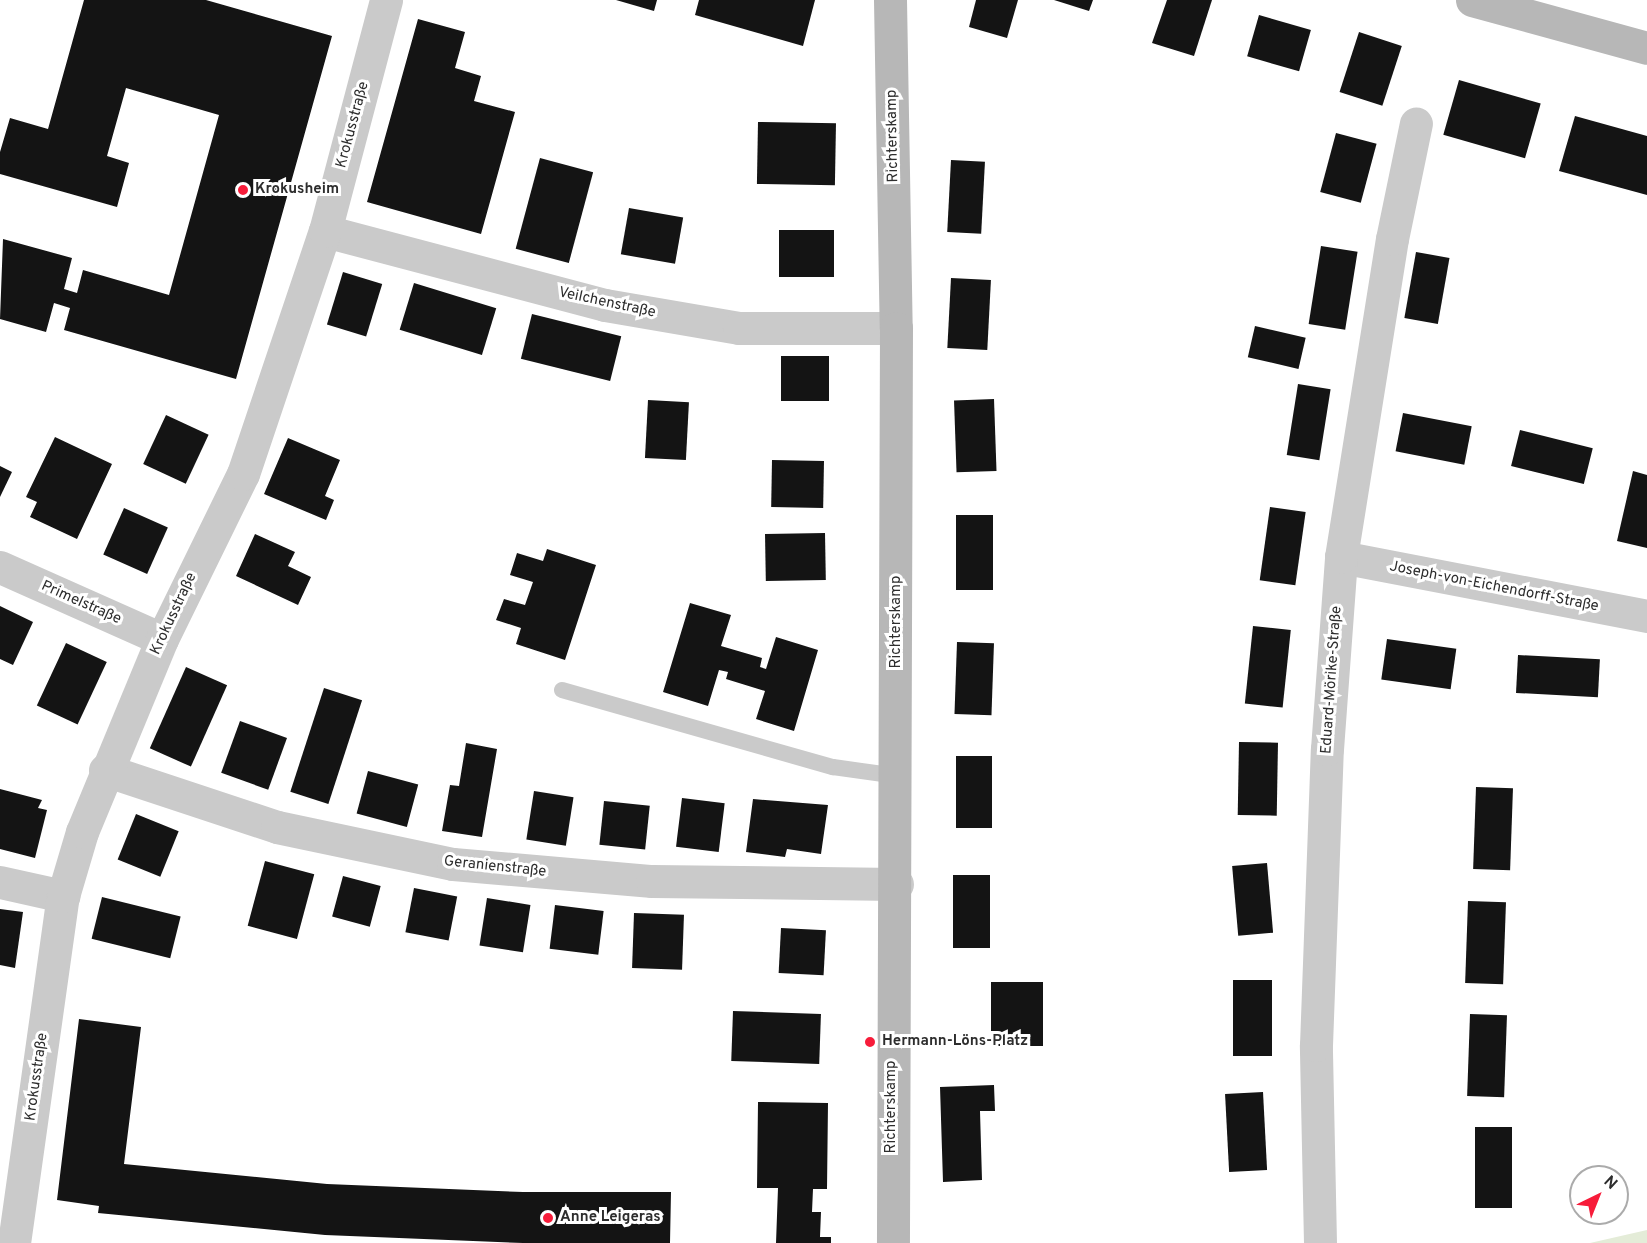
<!DOCTYPE html>
<html>
<head>
<meta charset="utf-8">
<style>
	body { margin:0 }
	#map { position:relative; width:1647px; height:1243px; overflow:hidden; background:#fff; font-family:Overpass,sans-serif }
	div>[style] { position:absolute }
	[style*='--x'] { left:calc(var(--x)*1px); top:calc(var(--y)*1px); width:calc(var(--w)*1px); rotate:calc(var(--a)*1deg) }
	.green>* { inset:0; background:#e4ecd8 }
	.building>* { inset:0; background:#141414; transform-origin:0 0 }
	.lane>* { height:16px; margin:-8px; padding:0 8px; transform-origin:8px; border-radius:8px; background:#cacaca }
	.street>* { height:33px; margin:-16.5px; padding:0 16.5px; transform-origin:16.5px; border-radius:16.5px; background:#cacaca }
	.secondary>* { height:33px; margin:-16.5px; padding:0 16.5px; transform-origin:16.5px; border-radius:16.5px; background:#b7b7b7 }
	.dots>* { width:16px; height:16px; translate:-50% -50%; box-sizing:border-box; border:3px solid #fff; border-radius:50% }
	span { translate:-50% -50%; white-space:nowrap; text-align:center; line-height:1.15; -webkit-text-stroke:6px #fff; paint-order:stroke }
	.street-label { font-size:15px; color:#2d2d2d }
	.poi-label { font-size:15px; color:#2d2d2d; font-weight:700 }
	.left { translate:0 -50%; text-align:left }
	.north { position:absolute; left:1569px; top:1165px; width:60px; height:60px; box-sizing:border-box; background:#fff; border:2px solid #ababab; border-radius:50%; rotate:43deg; font-size:16px; font-weight:700; line-height:24px; text-align:center; color:#2d2d2d }
	.north::after { content:''; display:block; margin:auto; width:21px; height:27px; background:#f71c3a; clip-path:polygon(50% 0,100% 100%,50% 72%,0 100%) }
</style>
</head>
<body>
<div id="map">
	<div class="green">
		<div style="clip-path:polygon(1647px 1230px,1647px 1243px,1590px 1243px)"></div>
	</div>
	<div class="building">
		<div style="clip-path:polygon(84px 0,206px 0,332px 36px,236px 379px,64px 330px,70px 308px,54px 303px,46px 332px,0 319px,3px 239px,72px 258px,64px 289px,77px 293px,83px 270px,169px 295px,219px 115px,126px 88px,107px 156px,129px 163px,117px 207px,0 174px,0 152px,10px 118px,48px 129px)"></div>
		<div style="clip-path:polygon(616px 0,657px 0,654px 11px)"></div>
		<div style="clip-path:polygon(699px 0,815px 0,803px 46px,695px 15px)"></div>
		<div style="clip-path:polygon(976px 0,1018px 0,1007px 38px,969px 27px)"></div>
		<div style="clip-path:polygon(1054px 0,1093px 0,1089px 11px)"></div>
		<div style="clip-path:polygon(1167px 0,1212px 0,1194px 56px,1152px 43px)"></div>
		<div style="left:1259px;top:15px;width:54px;height:43px;rotate:16deg"></div>
		<div style="clip-path:polygon(418px 19px,465px 32px,455px 68px,481px 76px,474px 101px,515px 112px,481px 234px,367px 202px)"></div>
		<div style="left:1359px;top:32px;width:45px;height:63px;rotate:18deg"></div>
		<div style="left:1459px;top:80px;width:85px;height:57px;rotate:16deg"></div>
		<div style="clip-path:polygon(1575px 116px,1647px 136px,1647px 195px,1559px 171px)"></div>
		<div style="left:758px;top:122px;width:78px;height:62px;rotate:1deg"></div>
		<div style="left:1336px;top:133px;width:42px;height:61px;rotate:15deg"></div>
		<div style="left:540px;top:158px;width:55px;height:94px;rotate:15deg"></div>
		<div style="left:951px;top:160px;width:34px;height:72px;rotate:3deg"></div>
		<div style="left:629px;top:208px;width:55px;height:47px;rotate:10deg"></div>
		<div style="left:834px;top:230px;width:47px;height:55px;rotate:90deg"></div>
		<div style="left:1321px;top:246px;width:37px;height:79px;rotate:9deg"></div>
		<div style="left:1416px;top:252px;width:34px;height:67px;rotate:10deg"></div>
		<div style="left:343px;top:272px;width:41px;height:55px;rotate:17deg"></div>
		<div style="left:951px;top:278px;width:40px;height:70px;rotate:3deg"></div>
		<div style="left:414px;top:283px;width:86px;height:49px;rotate:17deg"></div>
		<div style="left:532px;top:314px;width:92px;height:46px;rotate:14deg"></div>
		<div style="left:1255px;top:326px;width:52px;height:32px;rotate:13deg"></div>
		<div style="left:781px;top:356px;width:48px;height:45px"></div>
		<div style="left:1298px;top:384px;width:33px;height:72px;rotate:9deg"></div>
		<div style="left:994px;top:399px;width:72px;height:40px;rotate:88deg"></div>
		<div style="left:648px;top:400px;width:41px;height:58px;rotate:3deg"></div>
		<div style="left:1403px;top:413px;width:70px;height:39px;rotate:11deg"></div>
		<div style="left:166px;top:415px;width:47px;height:54px;rotate:25deg"></div>
		<div style="left:1520px;top:430px;width:75px;height:37px;rotate:14deg"></div>
		<div style="clip-path:polygon(55px 437px,112px 464px,77px 539px,30px 517px,37px 502px,26px 497px)"></div>
		<div style="clip-path:polygon(288px 438px,340px 460px,325px 496px,334px 500px,326px 520px,264px 494px)"></div>
		<div style="left:772px;top:460px;width:52px;height:47px;rotate:1deg"></div>
		<div style="clip-path:polygon(0 466px,12px 472px,0 497px)"></div>
		<div style="clip-path:polygon(1633px 471px,1647px 475px,1647px 548px,1617px 541px)"></div>
		<div style="left:1270px;top:507px;width:36px;height:74px;rotate:8deg"></div>
		<div style="left:124px;top:508px;width:48px;height:51px;rotate:24deg"></div>
		<div style="left:956px;top:515px;width:37px;height:75px"></div>
		<div style="left:825px;top:533px;width:47px;height:60px;rotate:89deg"></div>
		<div style="clip-path:polygon(255px 534px,295px 552px,288px 566px,311px 577px,298px 605px,236px 576px)"></div>
		<div style="clip-path:polygon(547px 549px,596px 565px,565px 660px,516px 644px,521px 628px,496px 620px,504px 599px,525px 605px,533px 582px,510px 575px,517px 553px,543px 561px)"></div>
		<div style="clip-path:polygon(690px 603px,731px 615px,721px 646px,762px 658px,760px 667px,766px 669px,776px 637px,818px 650px,794px 731px,756px 719px,765px 691px,726px 679px,728px 672px,719px 670px,708px 706px,663px 692px)"></div>
		<div style="clip-path:polygon(0 606px,33px 622px,13px 665px,0 659px)"></div>
		<div style="left:1253px;top:626px;width:38px;height:78px;rotate:6deg"></div>
		<div style="left:1387px;top:639px;width:70px;height:41px;rotate:8deg"></div>
		<div style="left:957px;top:642px;width:37px;height:72px;rotate:2deg"></div>
		<div style="left:66px;top:643px;width:45px;height:69px;rotate:25deg"></div>
		<div style="left:1518px;top:655px;width:82px;height:38px;rotate:3deg"></div>
		<div style="left:186px;top:667px;width:45px;height:89px;rotate:24deg"></div>
		<div style="left:324px;top:688px;width:40px;height:109px;rotate:18deg"></div>
		<div style="left:240px;top:721px;width:50px;height:55px;rotate:20deg"></div>
		<div style="left:1239px;top:742px;width:39px;height:73px;rotate:1deg"></div>
		<div style="clip-path:polygon(466px 743px,497px 749px,482px 837px,442px 831px,450px 785px,459px 786px)"></div>
		<div style="left:956px;top:756px;width:36px;height:72px"></div>
		<div style="left:368px;top:771px;width:52px;height:44px;rotate:15deg"></div>
		<div style="left:1476px;top:787px;width:37px;height:82px;rotate:2deg"></div>
		<div style="clip-path:polygon(0 789px,42px 800px,38px 808px,47px 810px,35px 858px,0 849px)"></div>
		<div style="left:534px;top:791px;width:40px;height:49px;rotate:9deg"></div>
		<div style="left:682px;top:798px;width:43px;height:49px;rotate:7deg"></div>
		<div style="clip-path:polygon(753px 799px,828px 805px,821px 854px,787px 849px,785px 857px,746px 852px)"></div>
		<div style="left:604px;top:801px;width:46px;height:44px;rotate:6deg"></div>
		<div style="left:136px;top:814px;width:46px;height:49px;rotate:22deg"></div>
		<div style="left:265px;top:861px;width:51px;height:67px;rotate:15deg"></div>
		<div style="left:1267px;top:863px;width:70px;height:35px;rotate:85deg"></div>
		<div style="left:953px;top:875px;width:37px;height:73px"></div>
		<div style="left:343px;top:876px;width:39px;height:42px;rotate:15deg"></div>
		<div style="left:414px;top:888px;width:44px;height:45px;rotate:11deg"></div>
		<div style="left:102px;top:897px;width:81px;height:43px;rotate:14deg"></div>
		<div style="left:487px;top:898px;width:44px;height:48px;rotate:9deg"></div>
		<div style="left:1468px;top:901px;width:38px;height:82px;rotate:2deg"></div>
		<div style="left:555px;top:905px;width:49px;height:44px;rotate:7deg"></div>
		<div style="clip-path:polygon(0 909px,23px 912px,15px 968px,0 965px)"></div>
		<div style="left:634px;top:913px;width:50px;height:55px;rotate:2deg"></div>
		<div style="left:781px;top:928px;width:45px;height:45px;rotate:3deg"></div>
		<div style="left:1233px;top:980px;width:39px;height:76px"></div>
		<div style="left:991px;top:982px;width:52px;height:64px"></div>
		<div style="left:733px;top:1011px;width:88px;height:50px;rotate:2deg"></div>
		<div style="left:1470px;top:1014px;width:37px;height:82px;rotate:2deg"></div>
		<div style="clip-path:polygon(79px 1019px,141px 1027px,124px 1164px,327px 1184px,523px 1192px,671px 1192px,670px 1243px,523px 1243px,325px 1235px,98px 1213px,99px 1206px,57px 1200px)"></div>
		<div style="clip-path:polygon(994px 1085px,995px 1111px,980px 1111px,982px 1180px,943px 1182px,940px 1087px)"></div>
		<div style="left:1263px;top:1092px;width:78px;height:38px;rotate:87deg"></div>
		<div style="clip-path:polygon(758px 1102px,828px 1103px,827px 1189px,813px 1189px,812px 1212px,821px 1212px,820px 1237px,831px 1237px,831px 1243px,776px 1243px,778px 1188px,757px 1188px)"></div>
		<div style="left:1475px;top:1127px;width:37px;height:81px"></div>
	</div>
	<div class="lane">
		<div style="--x:562;--y:690;--w:282;--a:15.9"></div>
		<div style="--x:833;--y:767;--w:65;--a:8"></div>
	</div>
	<div class="street">
		<div style="--x:325;--y:231;--w:290;--a:14.8"></div>
		<div style="--x:605;--y:305;--w:136;--a:9.7"></div>
		<div style="--x:739;--y:328;--w:157;--a:0"></div>
		<div style="--x:1341;--y:557;--w:312;--a:10.9"></div>
		<div style="--x:0;--y:567;--w:177;--a:24"></div>
		<div style="--x:105;--y:770;--w:181;--a:18.3"></div>
		<div style="--x:277;--y:827;--w:180;--a:11.9"></div>
		<div style="--x:453;--y:864;--w:200;--a:4.9"></div>
		<div style="--x:652;--y:881;--w:245;--a:0.7"></div>
		<div style="--x:0;--y:882;--w:65;--a:12.5"></div>
		<div style="--x:14;--y:1243;--w:350;--a:-82"></div>
		<div style="--x:63;--y:896;--w:67;--a:-73.5"></div>
		<div style="--x:82;--y:832;--w:209;--a:-67.5"></div>
		<div style="--x:162;--y:639;--w:184;--a:-63.9"></div>
		<div style="--x:243;--y:474;--w:256;--a:-71.4"></div>
		<div style="--x:325;--y:231;--w:239;--a:-75.2"></div>
		<div style="--x:1320;--y:1243;--w:198;--a:-91.2"></div>
		<div style="--x:1316;--y:1045;--w:296;--a:-87.9"></div>
		<div style="--x:1327;--y:749;--w:193;--a:-85.8"></div>
		<div style="--x:1341;--y:557;--w:322;--a:-80.9"></div>
		<div style="--x:1392;--y:239;--w:118;--a:-78.3"></div>
	</div>
	<div class="secondary">
		<div style="--x:890;--y:0;--w:328;--a:89"></div>
		<div style="--x:896;--y:328;--w:915;--a:90.19"></div>
		<div style="--x:1472;--y:0;--w:181;--a:15.3"></div>
	</div>
	<div class="dots">
		<div style="left:243px;top:190px;background:#f71c3a"></div>
		<div style="left:870px;top:1042px;background:#f71c3a"></div>
		<div style="left:548px;top:1218px;background:#f71c3a"></div>
	</div>
	<div class="street-label">
		<span style="left:353px;top:125px;rotate:-75deg">Krokusstraße</span>
		<span style="left:893px;top:136px;rotate:-91deg">Richterskamp</span>
		<span style="left:607px;top:303px;rotate:12deg">Veilchenstraße</span>
		<span style="left:1494px;top:587px;rotate:11deg">Joseph-von-Eichendorff-Straße</span>
		<span style="left:81px;top:603px;rotate:24deg">Primelstraße</span>
		<span style="left:174px;top:614px;rotate:-65deg">Krokusstraße</span>
		<span style="left:897px;top:622px;rotate:-90deg">Richterskamp</span>
		<span style="left:1332px;top:680px;rotate:-86deg">Eduard-Mörike-Straße</span>
		<span style="left:495px;top:867px;rotate:6deg">Geranienstraße</span>
		<span style="left:37px;top:1077px;rotate:-82deg">Krokusstraße</span>
		<span style="left:892px;top:1107px;rotate:-90deg">Richterskamp</span>
	</div>
	<div class="poi-label">
		<span class="left" style="left:255px;top:190px">Krokusheim</span>
		<span class="left" style="left:882px;top:1042px">Hermann-Löns-Platz</span>
		<span class="left" style="left:560px;top:1218px">Anne Leigeras</span>
	</div>
	<div class="north">N</div>
</div>
</body>
</html>
